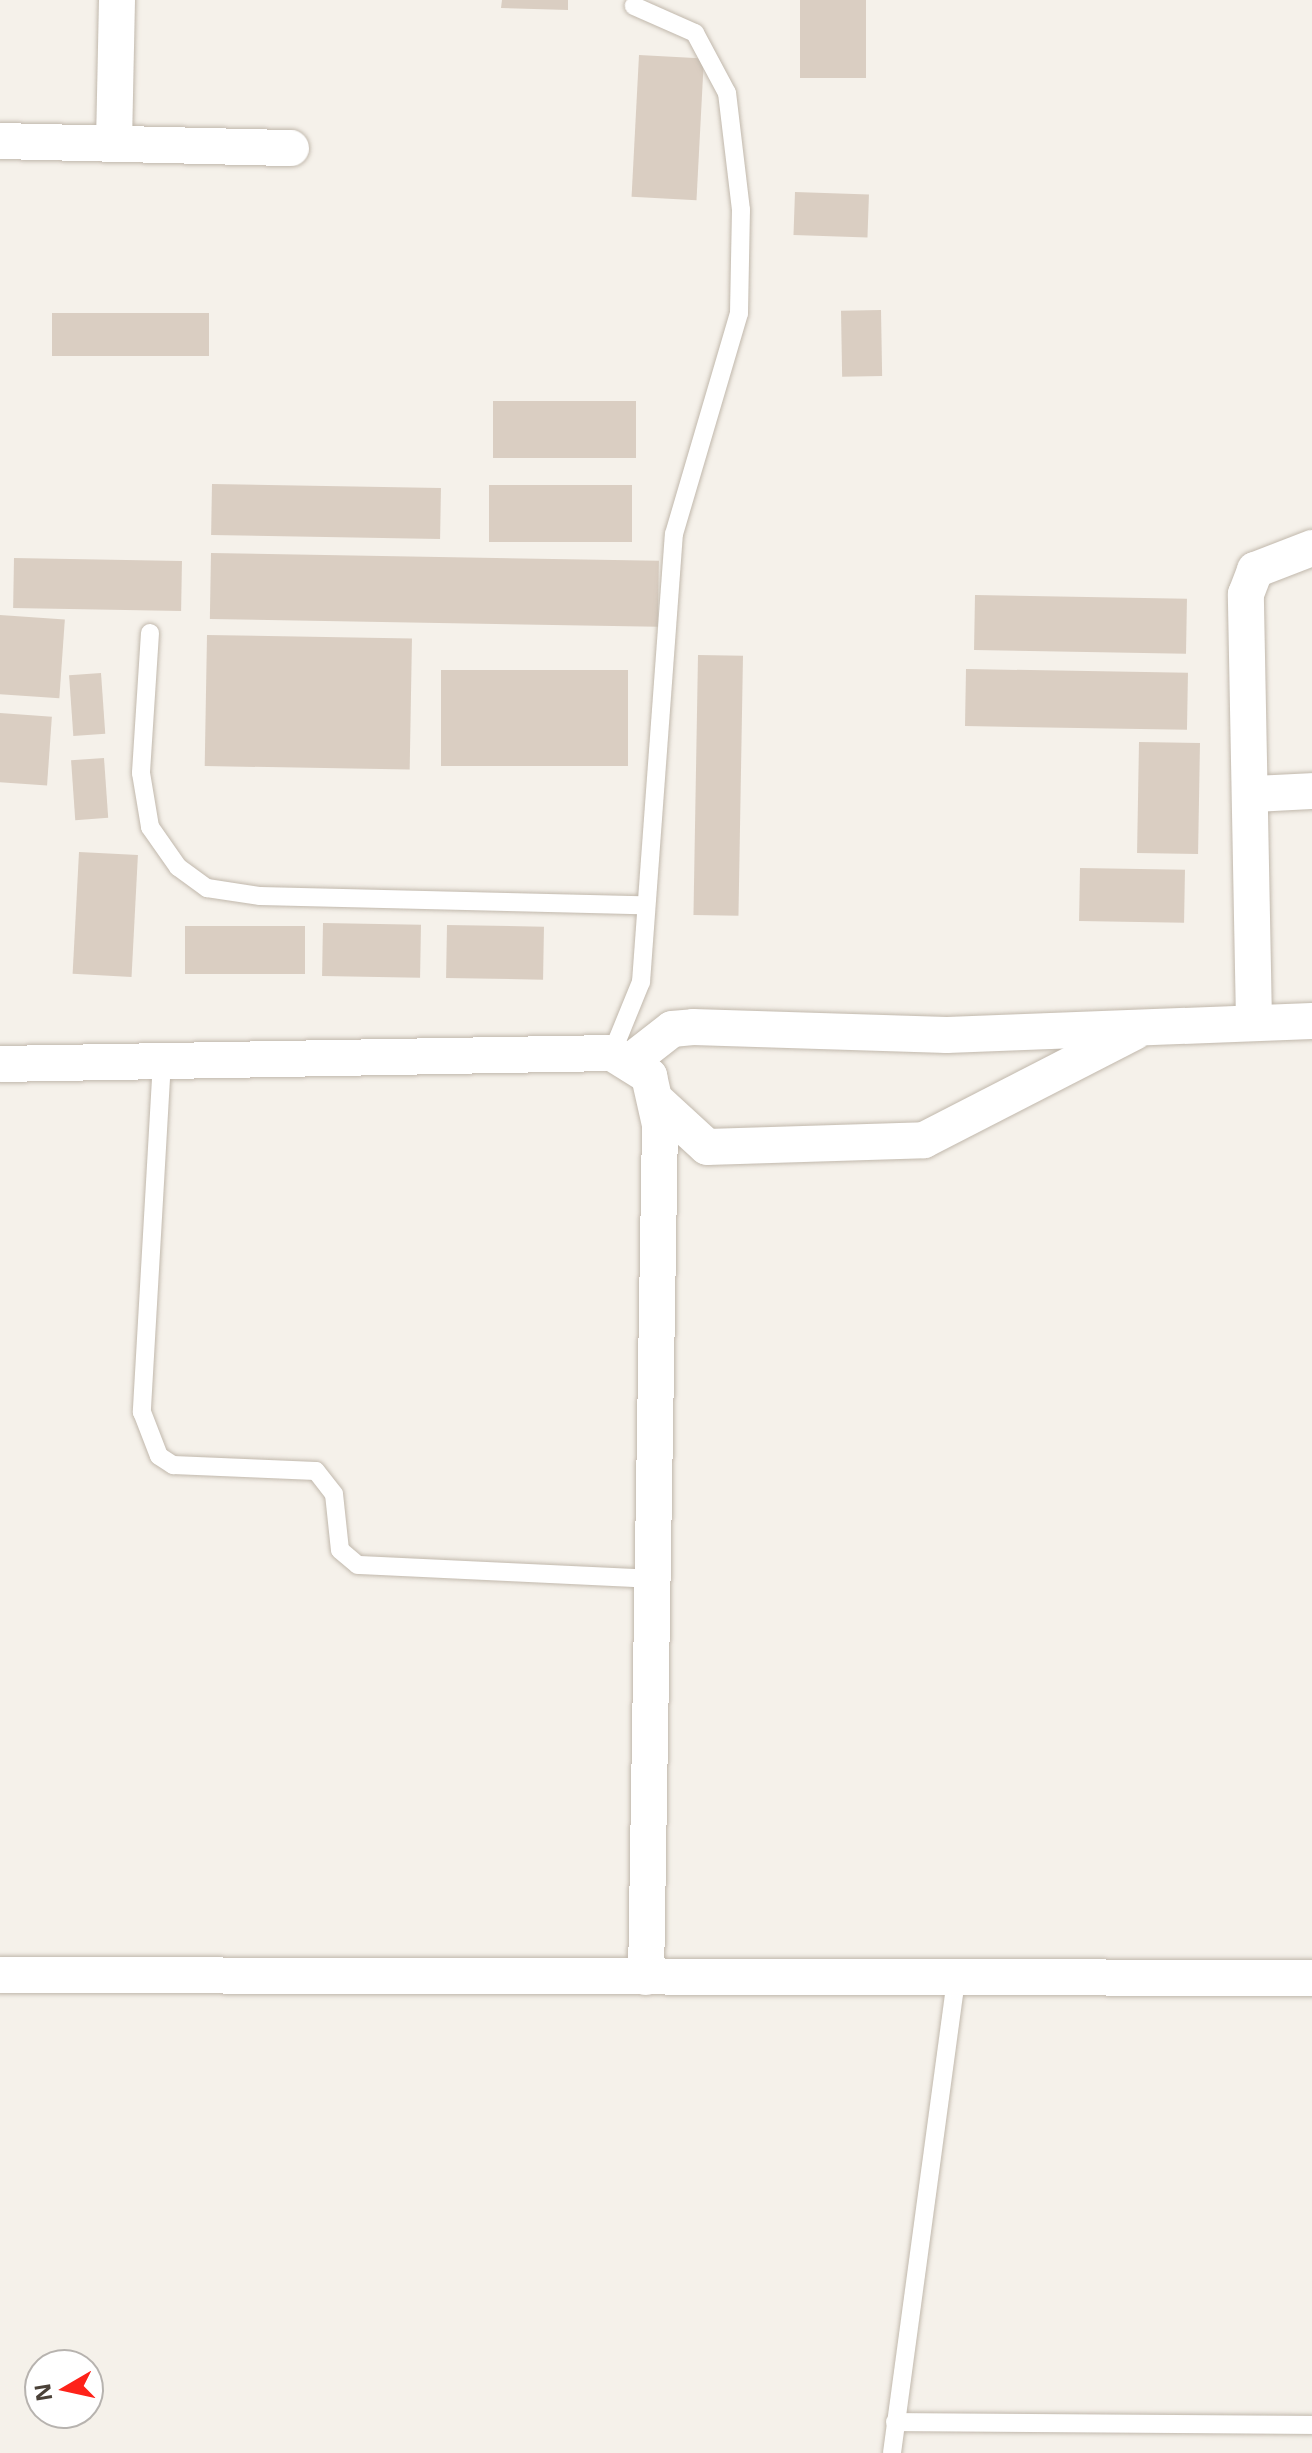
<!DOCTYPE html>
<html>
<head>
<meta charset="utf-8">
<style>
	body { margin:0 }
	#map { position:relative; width:1312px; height:2453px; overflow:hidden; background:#f5f1ea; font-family:"Open Sans",sans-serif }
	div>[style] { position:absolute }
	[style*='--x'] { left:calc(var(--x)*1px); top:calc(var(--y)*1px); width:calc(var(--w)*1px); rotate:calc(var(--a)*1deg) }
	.building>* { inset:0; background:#dacec2; transform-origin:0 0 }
	.roads { filter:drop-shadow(0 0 2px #c1b8ac) drop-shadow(0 0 2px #c1b8ac) }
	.lane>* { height:18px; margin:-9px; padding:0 9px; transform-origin:9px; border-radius:9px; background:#fff }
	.street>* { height:36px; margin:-18px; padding:0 18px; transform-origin:18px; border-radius:18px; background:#fff }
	span { translate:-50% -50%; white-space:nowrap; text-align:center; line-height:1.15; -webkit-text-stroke:7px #fff; paint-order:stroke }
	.north { position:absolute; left:24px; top:2349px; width:80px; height:80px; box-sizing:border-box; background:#fff; border:2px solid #b7b3af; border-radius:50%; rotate:261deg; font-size:22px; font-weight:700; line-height:32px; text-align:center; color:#4a4138 }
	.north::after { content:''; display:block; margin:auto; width:28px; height:36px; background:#fe2219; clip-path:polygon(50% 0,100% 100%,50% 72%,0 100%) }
</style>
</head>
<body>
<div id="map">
	<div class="building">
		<div style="clip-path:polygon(502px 0,568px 0,568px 10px,501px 8px)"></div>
		<div style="left:800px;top:0;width:66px;height:78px"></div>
		<div style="left:639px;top:55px;width:65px;height:142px;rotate:3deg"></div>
		<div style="left:795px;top:192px;width:74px;height:43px;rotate:2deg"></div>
		<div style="left:881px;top:310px;width:66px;height:40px;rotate:89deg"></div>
		<div style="left:52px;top:313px;width:157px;height:43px"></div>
		<div style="left:493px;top:401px;width:143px;height:57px"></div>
		<div style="left:212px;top:484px;width:229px;height:51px;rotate:1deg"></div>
		<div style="left:489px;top:485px;width:143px;height:57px"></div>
		<div style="left:211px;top:553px;width:448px;height:66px;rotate:1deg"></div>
		<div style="left:14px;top:558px;width:168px;height:50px;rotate:1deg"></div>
		<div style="left:975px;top:595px;width:212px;height:55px;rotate:1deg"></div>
		<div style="left:0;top:615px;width:65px;height:79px;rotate:4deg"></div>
		<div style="left:207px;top:635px;width:205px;height:131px;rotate:1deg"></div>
		<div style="left:698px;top:655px;width:45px;height:260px;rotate:1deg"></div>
		<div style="left:966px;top:669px;width:222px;height:57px;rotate:1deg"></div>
		<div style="left:441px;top:670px;width:187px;height:96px"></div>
		<div style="left:101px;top:673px;width:61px;height:32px;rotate:86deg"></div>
		<div style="left:0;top:713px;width:52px;height:69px;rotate:4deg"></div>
		<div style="left:1139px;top:742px;width:61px;height:111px;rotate:1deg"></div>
		<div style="left:104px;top:758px;width:60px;height:33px;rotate:86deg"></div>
		<div style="left:79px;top:852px;width:59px;height:122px;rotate:3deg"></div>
		<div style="left:1080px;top:868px;width:105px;height:53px;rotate:1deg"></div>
		<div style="left:323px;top:923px;width:98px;height:53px;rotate:1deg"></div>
		<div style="left:447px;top:925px;width:97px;height:53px;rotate:1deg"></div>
		<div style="left:185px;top:926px;width:120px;height:48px"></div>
	</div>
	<div class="roads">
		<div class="lane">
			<div style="--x:150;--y:633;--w:140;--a:93.7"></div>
			<div style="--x:141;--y:773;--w:55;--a:80.5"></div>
			<div style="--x:150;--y:827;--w:49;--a:55"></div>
			<div style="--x:178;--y:867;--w:36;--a:36"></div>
			<div style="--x:207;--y:888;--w:54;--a:8.6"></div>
			<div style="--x:260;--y:896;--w:381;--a:1.4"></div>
			<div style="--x:612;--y:1053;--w:77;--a:-67.8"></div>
			<div style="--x:641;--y:982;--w:449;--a:-85.8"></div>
			<div style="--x:674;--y:534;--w:230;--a:-73.6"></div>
			<div style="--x:739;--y:313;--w:103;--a:-88.9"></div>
			<div style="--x:741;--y:210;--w:118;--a:-96.8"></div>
			<div style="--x:727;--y:93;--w:68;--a:-118.1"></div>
			<div style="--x:695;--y:33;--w:67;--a:-156.1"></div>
			<div style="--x:162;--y:1061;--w:352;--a:93.3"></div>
			<div style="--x:142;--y:1412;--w:47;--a:68.9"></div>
			<div style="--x:159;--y:1456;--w:17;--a:33"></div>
			<div style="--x:173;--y:1465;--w:143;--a:2.4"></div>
			<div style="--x:316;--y:1471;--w:29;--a:52"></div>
			<div style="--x:334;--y:1494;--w:56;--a:83.9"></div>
			<div style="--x:340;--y:1550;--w:23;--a:40"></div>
			<div style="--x:358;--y:1565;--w:294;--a:2.7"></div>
			<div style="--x:895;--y:2422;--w:417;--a:0.4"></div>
			<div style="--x:892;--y:2453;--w:480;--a:-82.3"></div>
		</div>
		<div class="street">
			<div style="--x:0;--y:141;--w:291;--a:1.4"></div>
			<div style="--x:114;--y:143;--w:143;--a:-88.8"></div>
			<div style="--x:1253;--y:794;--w:59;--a:-2.9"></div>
			<div style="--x:1254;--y:1021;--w:427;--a:-91.1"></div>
			<div style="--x:1246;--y:594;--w:26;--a:-69"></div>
			<div style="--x:1255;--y:570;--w:61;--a:-21.1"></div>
			<div style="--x:631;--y:1061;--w:52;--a:-38"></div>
			<div style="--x:672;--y:1029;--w:21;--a:-5"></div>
			<div style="--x:693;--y:1027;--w:254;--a:1.8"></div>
			<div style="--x:947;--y:1035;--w:365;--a:-2.2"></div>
			<div style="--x:0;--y:1064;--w:612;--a:-1.03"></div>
			<div style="--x:612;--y:1053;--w:44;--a:31.9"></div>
			<div style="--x:649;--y:1076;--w:50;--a:77.3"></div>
			<div style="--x:660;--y:1125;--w:852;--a:90.94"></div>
			<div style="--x:659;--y:1103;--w:65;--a:42.5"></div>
			<div style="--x:707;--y:1147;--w:217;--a:-1.8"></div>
			<div style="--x:924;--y:1140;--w:236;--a:-27.2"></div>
			<div style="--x:0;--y:1975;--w:1312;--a:0.13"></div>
		</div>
	</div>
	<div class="north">N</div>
</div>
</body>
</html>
